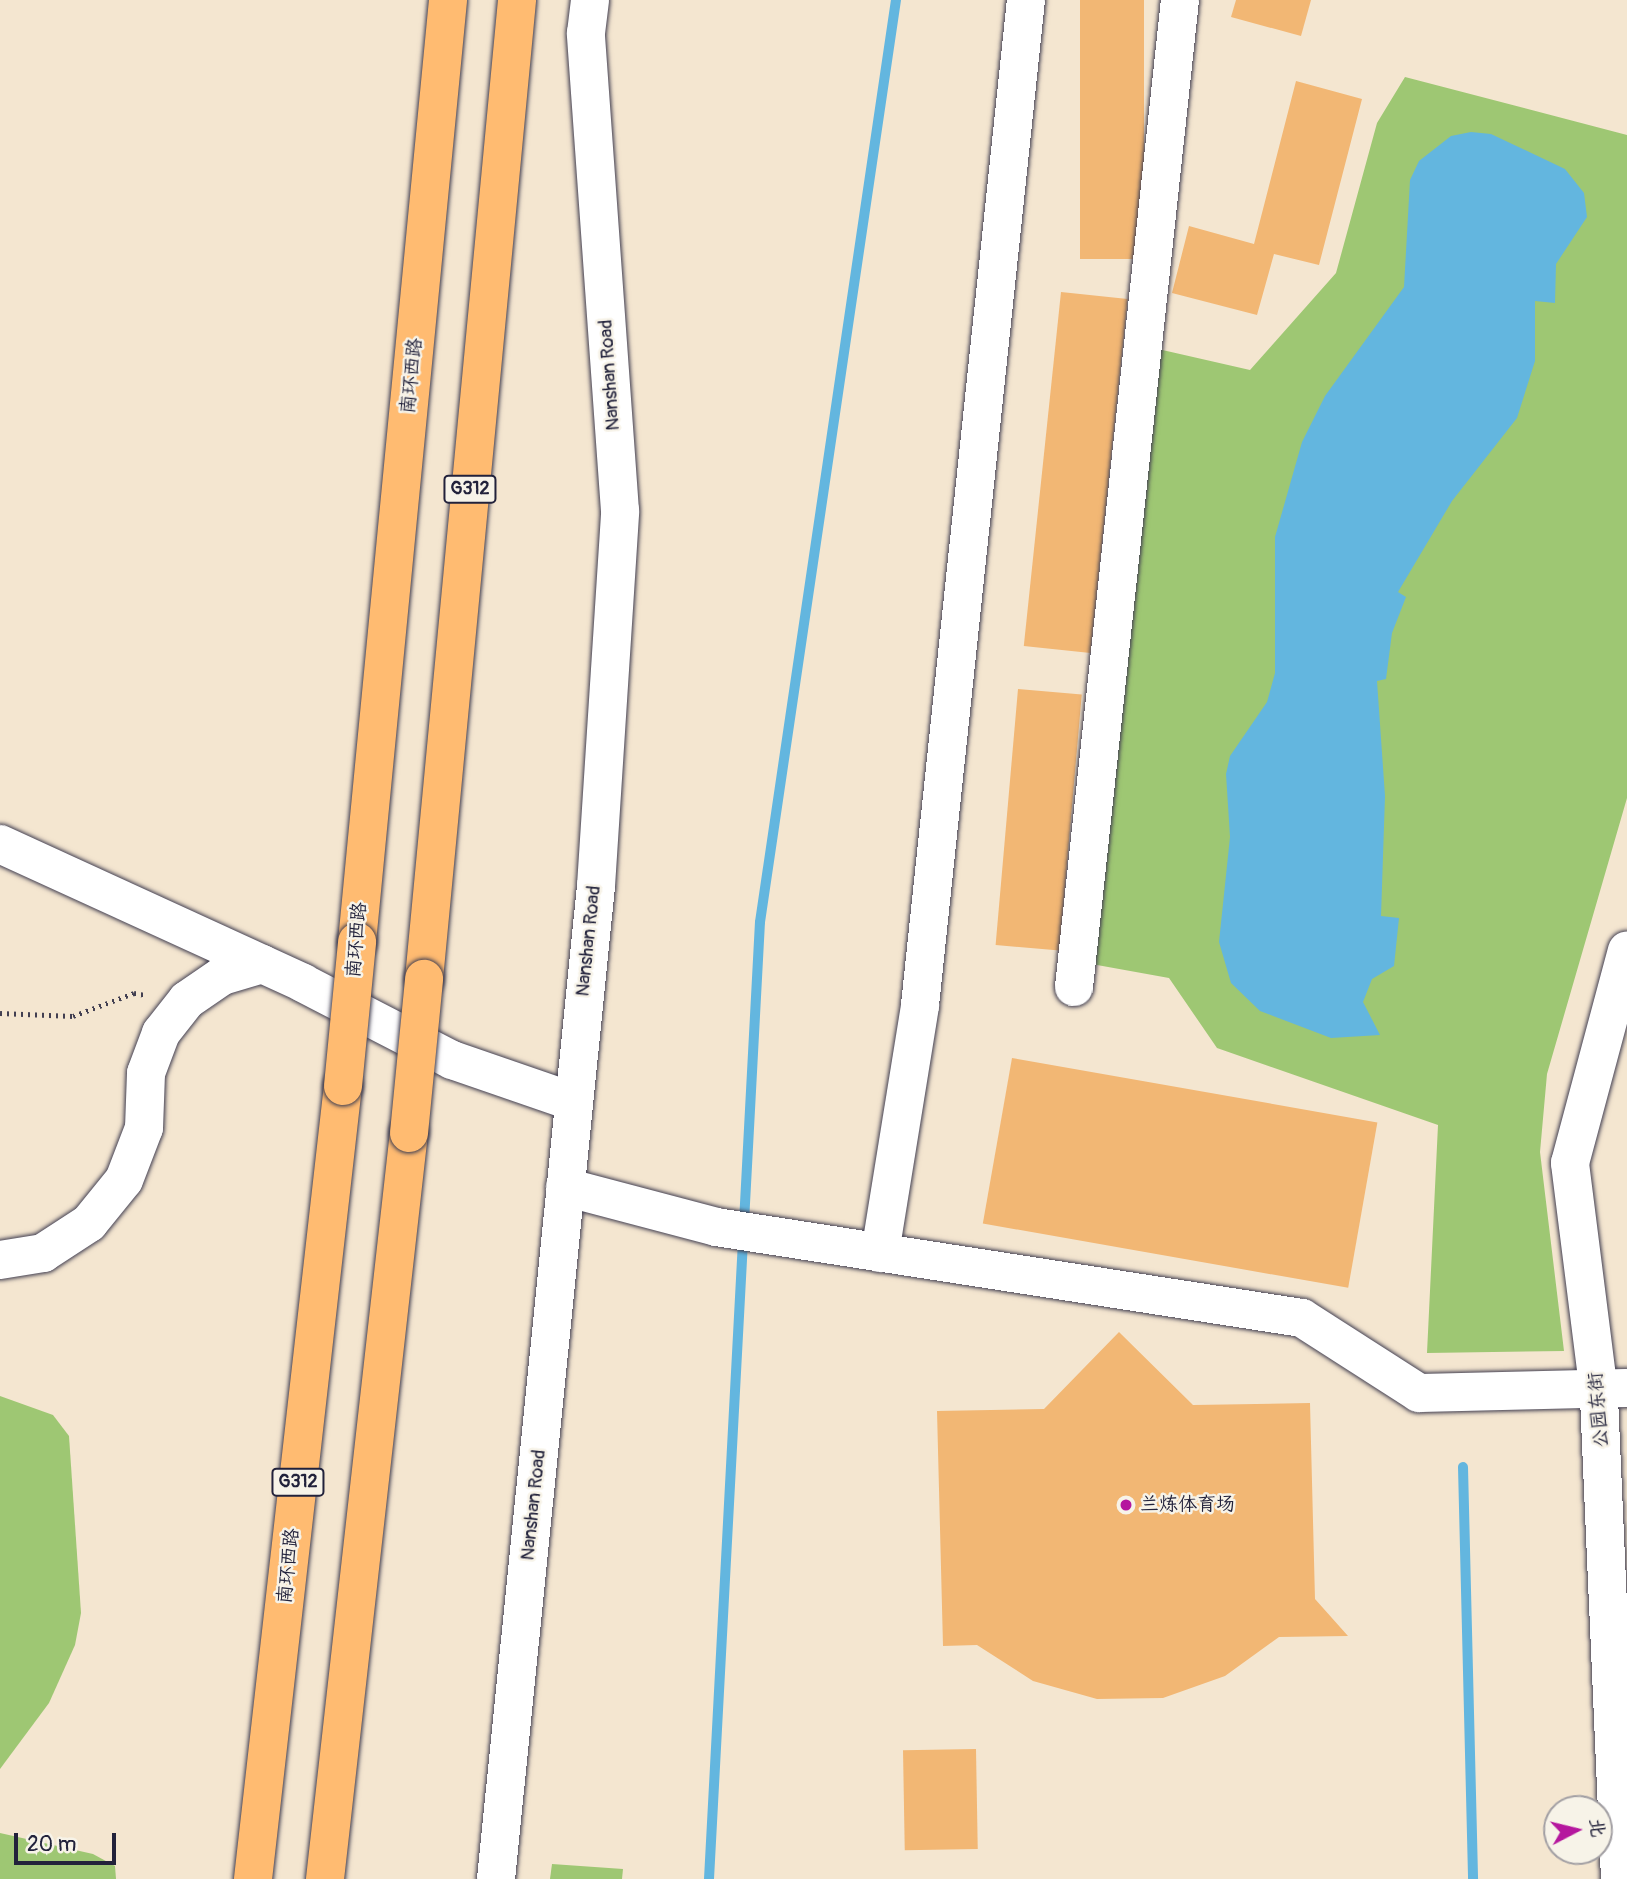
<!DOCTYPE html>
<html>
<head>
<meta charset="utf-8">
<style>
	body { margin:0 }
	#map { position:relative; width:1627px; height:1879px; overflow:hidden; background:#f4e6d0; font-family:Pangolin,"LXGW WenKai TC",sans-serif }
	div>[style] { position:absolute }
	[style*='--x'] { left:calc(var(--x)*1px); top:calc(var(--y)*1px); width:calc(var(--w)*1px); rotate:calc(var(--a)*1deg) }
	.green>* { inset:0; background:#9ec773 }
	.water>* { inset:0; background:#63b6df }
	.stream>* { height:10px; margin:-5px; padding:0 5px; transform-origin:5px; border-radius:5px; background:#63b6df }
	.building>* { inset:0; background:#f2b774; transform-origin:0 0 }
	.path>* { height:4.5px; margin-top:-2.25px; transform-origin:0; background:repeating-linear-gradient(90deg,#423f51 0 2px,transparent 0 7px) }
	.roads { filter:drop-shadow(0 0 2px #423f51) drop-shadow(0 0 2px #423f51) }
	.minor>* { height:38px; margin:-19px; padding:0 19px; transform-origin:19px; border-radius:19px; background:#fff }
	.highway>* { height:38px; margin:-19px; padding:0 19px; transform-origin:19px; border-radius:19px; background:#ffbb71 }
	.bridges { filter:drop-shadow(0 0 2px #423f51) drop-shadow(0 0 2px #423f51) }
	.highway-bridge>* { height:38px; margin:-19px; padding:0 19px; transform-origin:19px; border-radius:19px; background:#ffbb71 }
	.dots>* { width:19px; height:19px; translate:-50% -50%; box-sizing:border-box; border:4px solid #f7f3e8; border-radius:50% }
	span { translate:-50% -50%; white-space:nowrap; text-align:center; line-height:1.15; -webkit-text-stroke:5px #f7f3e8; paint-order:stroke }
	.shield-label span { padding:2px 5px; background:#f7f3e8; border:2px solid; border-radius:5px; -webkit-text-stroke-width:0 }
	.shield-label { font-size:18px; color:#22223b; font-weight:700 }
	.street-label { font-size:19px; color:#22223b }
	.poi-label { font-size:19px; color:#22223b }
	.left { translate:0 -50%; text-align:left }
	.north { position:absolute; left:1543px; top:1795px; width:70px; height:70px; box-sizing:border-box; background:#f7f3e8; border:2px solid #a29fa3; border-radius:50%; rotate:83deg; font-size:19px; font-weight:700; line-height:28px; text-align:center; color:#22223b }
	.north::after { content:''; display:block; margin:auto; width:24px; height:32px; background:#b5179e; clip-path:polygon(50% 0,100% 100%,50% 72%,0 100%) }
	.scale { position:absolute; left:14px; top:1833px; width:102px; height:32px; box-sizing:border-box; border:4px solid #22223b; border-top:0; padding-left:9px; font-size:21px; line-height:24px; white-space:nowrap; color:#22223b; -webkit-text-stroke:5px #f7f3e8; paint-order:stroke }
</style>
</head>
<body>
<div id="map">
	<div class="green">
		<div style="clip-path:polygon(1405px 77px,1627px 135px,1627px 798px,1547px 1074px,1540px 1152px,1564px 1351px,1427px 1353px,1438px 1125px,1217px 1048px,1169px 978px,1086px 963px,1158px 349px,1250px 370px,1336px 273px,1377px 123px)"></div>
		<div style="clip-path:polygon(0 1396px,53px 1415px,69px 1436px,81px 1613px,75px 1645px,49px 1703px,0 1769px)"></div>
		<div style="clip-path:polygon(0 1833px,93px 1854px,115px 1866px,116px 1879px,0 1879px)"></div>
		<div style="clip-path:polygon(552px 1864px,623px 1869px,622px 1879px,550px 1879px)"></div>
	</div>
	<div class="water">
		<div style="clip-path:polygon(1471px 132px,1491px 134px,1565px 169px,1584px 193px,1587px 217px,1556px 264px,1555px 303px,1535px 301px,1535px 361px,1517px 418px,1452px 501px,1398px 592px,1406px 597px,1392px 633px,1386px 679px,1377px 681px,1385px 796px,1381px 916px,1399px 918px,1394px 966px,1372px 979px,1363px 1002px,1380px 1035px,1331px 1038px,1260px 1011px,1231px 983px,1219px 942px,1230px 837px,1226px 774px,1230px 756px,1267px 702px,1275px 673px,1275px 537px,1302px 442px,1325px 396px,1404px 287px,1410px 180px,1419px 161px,1451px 136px)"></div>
	</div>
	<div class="stream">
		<div style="--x:1463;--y:1467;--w:412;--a:88.6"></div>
		<div style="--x:709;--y:1879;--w:958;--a:-86.95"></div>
		<div style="--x:760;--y:922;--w:932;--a:-81.61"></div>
	</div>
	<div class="building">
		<div style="left:1080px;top:0;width:64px;height:259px"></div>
		<div style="clip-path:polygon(1236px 0,1311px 0,1301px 36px,1231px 17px)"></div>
		<div style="clip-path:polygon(1296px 81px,1362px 99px,1319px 265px,1274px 254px,1257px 315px,1172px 293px,1189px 226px,1254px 244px)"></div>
		<div style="left:1061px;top:292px;width:67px;height:356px;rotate:6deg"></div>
		<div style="left:1018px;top:689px;width:64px;height:257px;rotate:5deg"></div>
		<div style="left:1012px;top:1058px;width:371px;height:168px;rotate:10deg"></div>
		<div style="clip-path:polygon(1119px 1332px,1193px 1405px,1310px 1403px,1315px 1599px,1348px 1636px,1279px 1637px,1225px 1676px,1163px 1698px,1097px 1699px,1033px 1681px,977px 1645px,943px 1646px,937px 1411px,1044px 1409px)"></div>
		<div style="left:976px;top:1749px;width:100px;height:73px;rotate:89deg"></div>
	</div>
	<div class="path">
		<div style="--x:0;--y:1013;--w:73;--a:2.4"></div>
		<div style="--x:73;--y:1016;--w:65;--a:-20.7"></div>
		<div style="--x:134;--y:993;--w:11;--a:10"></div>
	</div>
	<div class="roads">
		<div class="minor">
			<div style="--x:0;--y:844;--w:333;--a:24.6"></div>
			<div style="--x:303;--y:983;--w:168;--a:27.3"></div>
			<div style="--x:452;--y:1060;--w:126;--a:19"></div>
			<div style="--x:1074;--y:987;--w:993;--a:-83.87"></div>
			<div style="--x:565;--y:1187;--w:156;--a:14.8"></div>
			<div style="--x:716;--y:1227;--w:593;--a:8.83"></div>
			<div style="--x:1302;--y:1318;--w:139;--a:32.7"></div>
			<div style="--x:1419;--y:1393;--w:208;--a:-1.4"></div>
			<div style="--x:880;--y:1253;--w:251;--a:-80.8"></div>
			<div style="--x:920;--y:1005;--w:1011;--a:-83.98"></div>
			<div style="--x:0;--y:1260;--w:44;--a:-9.2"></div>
			<div style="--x:43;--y:1253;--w:55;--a:-33.1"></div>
			<div style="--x:89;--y:1223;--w:55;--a:-50.9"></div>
			<div style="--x:124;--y:1180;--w:56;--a:-69"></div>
			<div style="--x:144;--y:1128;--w:55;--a:-87.9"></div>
			<div style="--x:146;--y:1073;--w:43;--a:-69.4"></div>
			<div style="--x:161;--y:1033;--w:42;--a:-51.8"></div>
			<div style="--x:187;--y:1000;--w:42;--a:-34.4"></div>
			<div style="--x:222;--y:976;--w:42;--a:-16.7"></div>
			<div style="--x:496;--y:1879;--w:998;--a:-84.25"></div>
			<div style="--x:596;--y:886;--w:376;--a:-86.3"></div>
			<div style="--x:620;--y:511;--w:479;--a:-94.1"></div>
			<div style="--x:586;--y:33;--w:33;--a:-83"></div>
			<div style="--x:1620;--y:1879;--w:486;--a:-92.5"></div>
			<div style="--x:1599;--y:1393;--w:232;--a:-97.2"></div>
			<div style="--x:1570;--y:1163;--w:220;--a:-75"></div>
		</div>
		<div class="highway">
			<div style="--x:357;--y:942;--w:946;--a:-84.48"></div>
			<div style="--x:424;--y:979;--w:983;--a:-84.57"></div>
			<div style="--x:253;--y:1879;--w:798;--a:-83.53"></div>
			<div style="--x:325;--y:1879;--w:751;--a:-83.58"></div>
		</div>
	</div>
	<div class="bridges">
		<div class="highway-bridge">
			<div style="--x:343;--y:1086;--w:145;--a:-84.4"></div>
			<div style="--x:409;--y:1133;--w:155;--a:-84.4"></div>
		</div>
	</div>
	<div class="dots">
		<div style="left:1126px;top:1505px;background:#b5179e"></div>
	</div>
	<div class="shield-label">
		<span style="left:470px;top:489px">G312</span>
		<span style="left:298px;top:1482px">G312</span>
	</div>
	<div class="street-label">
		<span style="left:610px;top:375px;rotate:-94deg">Nanshan Road</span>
		<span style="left:412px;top:376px;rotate:-84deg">南环西路</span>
		<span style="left:357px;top:940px;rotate:-85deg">南环西路</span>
		<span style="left:589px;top:941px;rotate:-84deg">Nanshan Road</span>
		<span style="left:1599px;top:1410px;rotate:-95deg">公园东街</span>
		<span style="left:534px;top:1505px;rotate:-84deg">Nanshan Road</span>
		<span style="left:289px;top:1566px;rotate:-84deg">南环西路</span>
	</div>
	<div class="poi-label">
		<span class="left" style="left:1140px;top:1505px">兰炼体育场</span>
	</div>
	<div class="north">北</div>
	<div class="scale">20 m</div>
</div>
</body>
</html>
